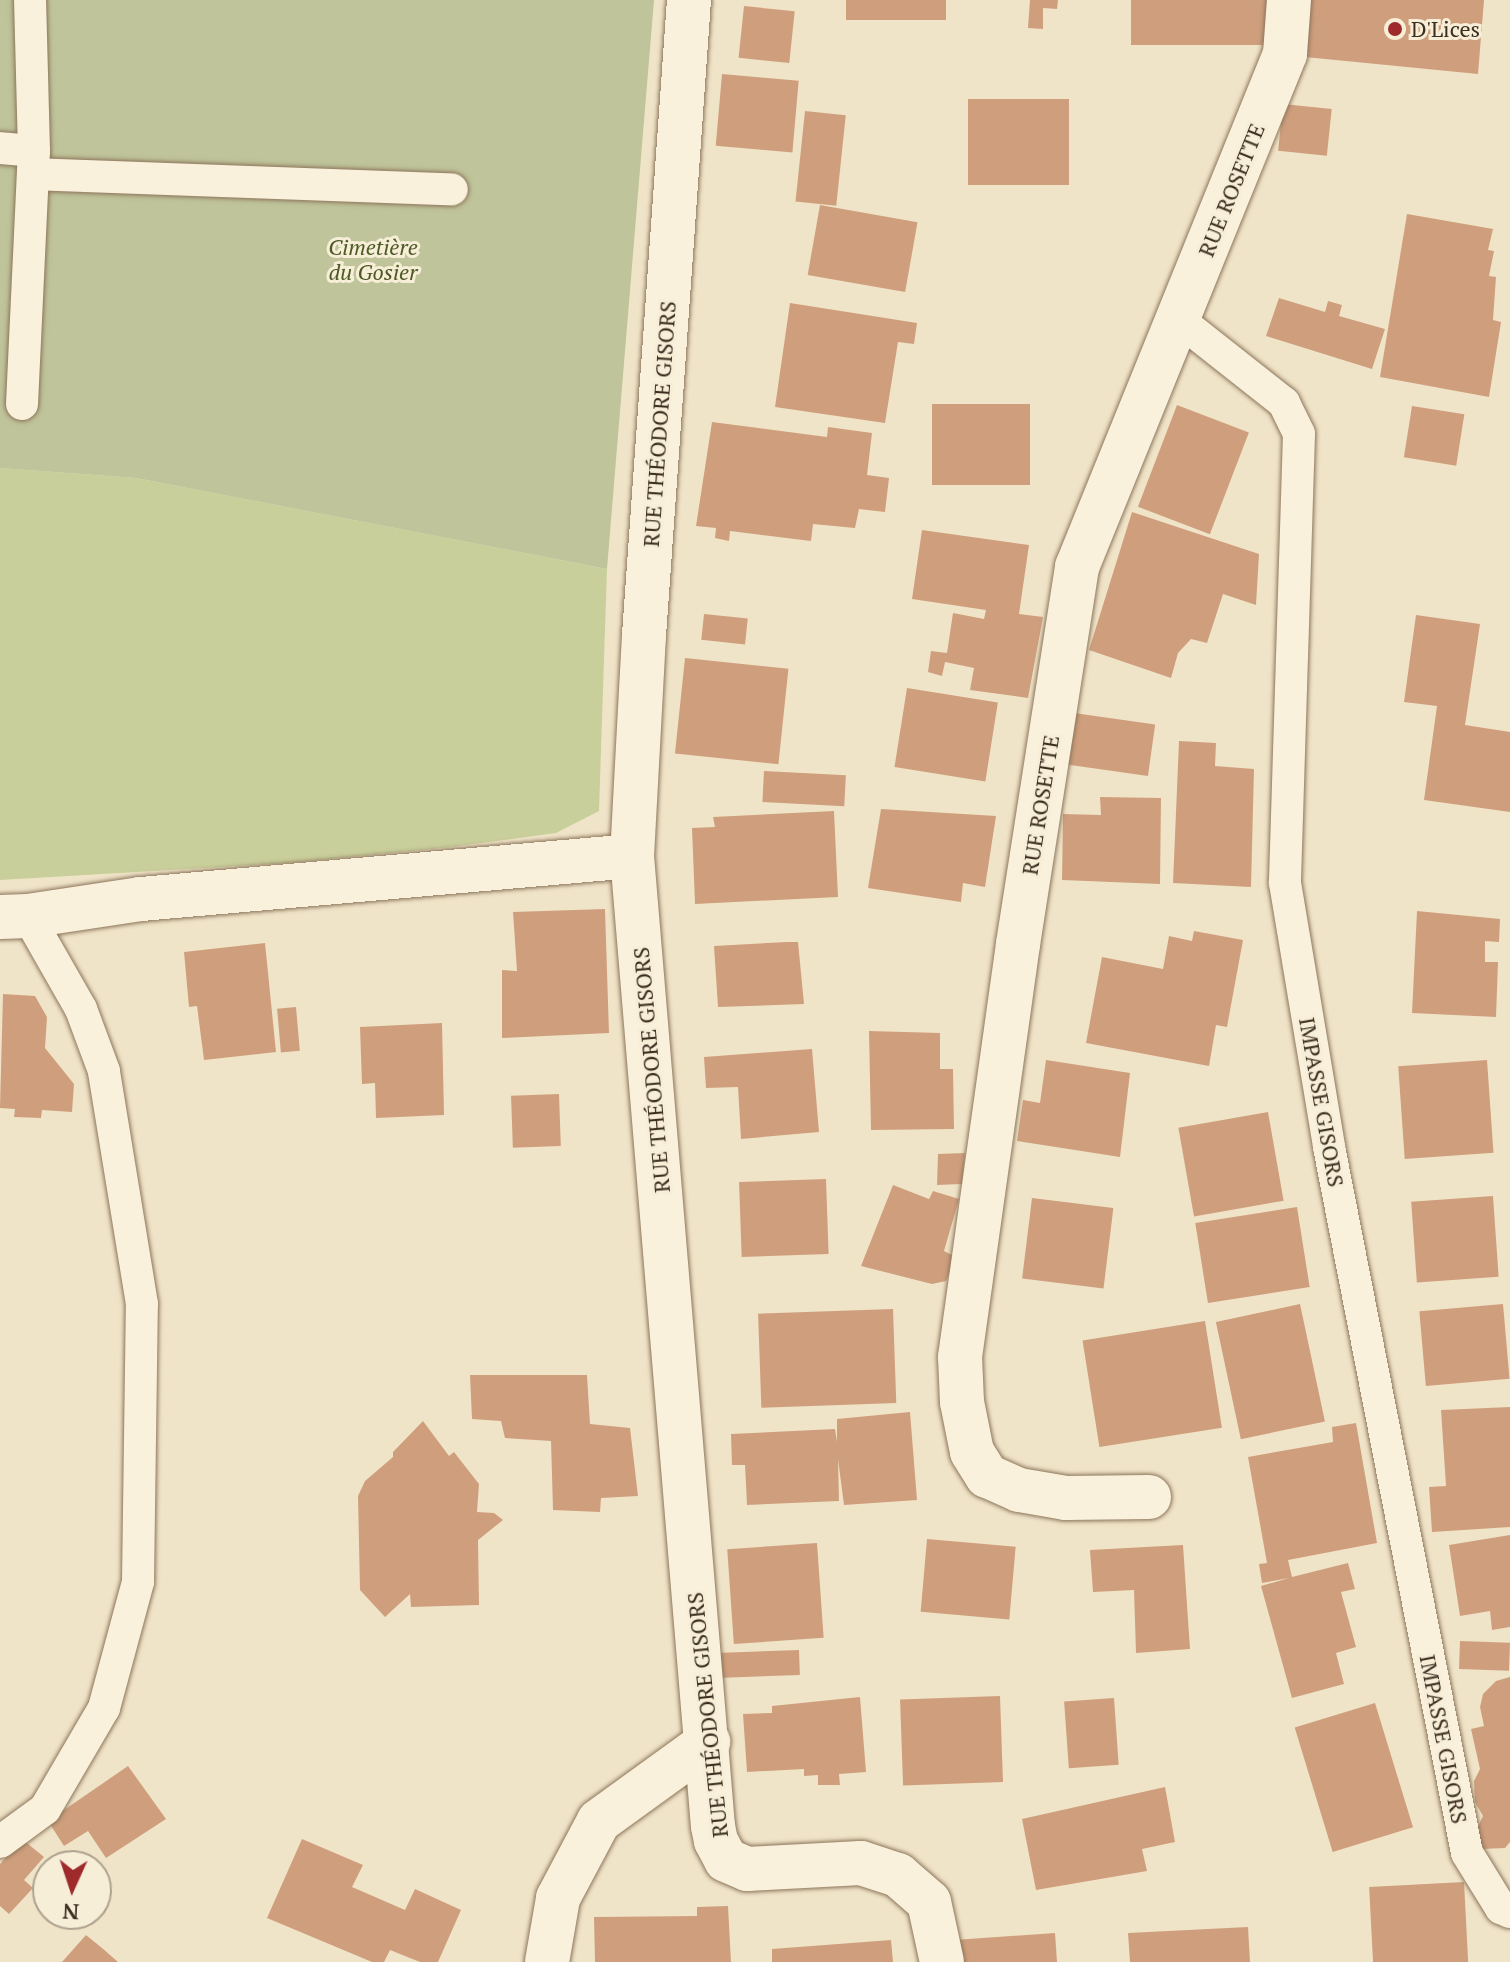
<!DOCTYPE html>
<html>
<head>
<meta charset="utf-8">
<style>
	body { margin:0 }
	#map { position:relative; width:1510px; height:1962px; overflow:hidden; background:#f0e4c8; font-family:"PT Serif",serif }
	div>[style] { position:absolute }
	[style*='--x'] { left:calc(var(--x)*1px); top:calc(var(--y)*1px); width:calc(var(--w)*1px); rotate:calc(var(--a)*1deg) }
	.green>* { inset:0; background:#c9cf9b }
	.cemetery>* { inset:0; background:#bfc49a }
	.building>* { inset:0; background:#cf9f7d; transform-origin:0 0 }
	.roads { filter:drop-shadow(0 0 2px #8d765c) drop-shadow(0 0 2px #8d765c) }
	.service>* { height:32px; margin:-16px; padding:0 16px; transform-origin:16px; border-radius:16px; background:#faf1dc }
	.minor>* { height:44px; margin:-22px; padding:0 22px; transform-origin:22px; border-radius:22px; background:#faf1dc }
	.dots>* { width:22px; height:22px; translate:-50% -50%; box-sizing:border-box; border:4px solid #f7eed8; border-radius:50% }
	span { translate:-50% -50%; white-space:nowrap; text-align:center; line-height:1.15; -webkit-text-stroke:6px #f7eed8; paint-order:stroke }
	.poi-label { font-size:22px; color:#3d2e20 }
	.left { translate:0 -50%; text-align:left }
	.street-label { font-size:22px; color:#3d2e20 }
	.park-label { font-size:22px; color:#4d5a26; font-style:italic }
	.north { position:absolute; left:32px; top:1850px; width:80px; height:80px; box-sizing:border-box; background:#f7eed8; border:2px solid #ada18e; border-radius:50%; rotate:183deg; font-size:22px; font-weight:700; line-height:32px; text-align:center; color:#3d2e20 }
	.north::after { content:''; display:block; margin:auto; width:28px; height:36px; background:#9e2a2b; clip-path:polygon(50% 0,100% 100%,50% 72%,0 100%) }
</style>
</head>
<body>
<div id="map">
	<div class="green">
		<div style="clip-path:polygon(0 468px,136px 478px,607px 569px,599px 811px,556px 833px,451px 847px,288px 863px,0 880px)"></div>
	</div>
	<div class="cemetery">
		<div style="clip-path:polygon(0 0,654px 0,607px 569px,136px 478px,0 468px)"></div>
	</div>
	<div class="building">
		<div style="left:846px;top:0;width:100px;height:20px"></div>
		<div style="clip-path:polygon(1030px 0,1058px 0,1057px 9px,1043px 8px,1043px 29px,1028px 28px)"></div>
		<div style="left:1131px;top:0;width:137px;height:45px"></div>
		<div style="clip-path:polygon(1311px 0,1484px 0,1478px 74px,1305px 57px)"></div>
		<div style="left:744px;top:6px;width:51px;height:52px;rotate:6deg"></div>
		<div style="left:722px;top:74px;width:77px;height:72px;rotate:5deg"></div>
		<div style="left:968px;top:99px;width:101px;height:86px"></div>
		<div style="left:1283px;top:104px;width:49px;height:47px;rotate:6deg"></div>
		<div style="left:805px;top:111px;width:41px;height:91px;rotate:6deg"></div>
		<div style="left:820px;top:205px;width:99px;height:71px;rotate:10deg"></div>
		<div style="clip-path:polygon(1407px 214px,1493px 229px,1488px 250px,1494px 251px,1489px 276px,1496px 277px,1493px 320px,1501px 322px,1489px 397px,1380px 377px)"></div>
		<div style="clip-path:polygon(1279px 298px,1325px 312px,1328px 301px,1342px 305px,1339px 316px,1385px 329px,1372px 369px,1266px 336px)"></div>
		<div style="clip-path:polygon(790px 303px,917px 323px,914px 344px,898px 342px,885px 423px,775px 407px)"></div>
		<div style="left:1030px;top:404px;width:81px;height:98px;rotate:90deg"></div>
		<div style="left:1177px;top:405px;width:77px;height:109px;rotate:21deg"></div>
		<div style="left:1412px;top:406px;width:53px;height:52px;rotate:9deg"></div>
		<div style="clip-path:polygon(712px 422px,827px 437px,828px 427px,872px 433px,867px 475px,889px 478px,885px 512px,859px 509px,855px 528px,813px 524px,811px 541px,730px 531px,729px 541px,715px 538px,716px 528px,696px 526px)"></div>
		<div style="clip-path:polygon(1132px 512px,1259px 554px,1256px 605px,1223px 594px,1207px 643px,1191px 639px,1178px 653px,1171px 678px,1089px 650px)"></div>
		<div style="clip-path:polygon(922px 530px,1029px 545px,1019px 614px,1043px 617px,1028px 698px,970px 690px,974px 668px,945px 662px,942px 676px,928px 672px,931px 651px,947px 653px,953px 613px,984px 619px,986px 610px,912px 599px)"></div>
		<div style="left:704px;top:614px;width:44px;height:26px;rotate:6deg"></div>
		<div style="clip-path:polygon(1416px 615px,1480px 624px,1465px 725px,1510px 732px,1510px 812px,1424px 800px,1437px 706px,1404px 702px)"></div>
		<div style="left:685px;top:658px;width:104px;height:96px;rotate:6deg"></div>
		<div style="left:907px;top:688px;width:92px;height:80px;rotate:9deg"></div>
		<div style="left:1074px;top:713px;width:82px;height:52px;rotate:8deg"></div>
		<div style="clip-path:polygon(1179px 741px,1216px 743px,1215px 766px,1254px 769px,1251px 887px,1173px 883px)"></div>
		<div style="left:764px;top:771px;width:82px;height:31px;rotate:3deg"></div>
		<div style="clip-path:polygon(1100px 797px,1161px 798px,1160px 884px,1062px 880px,1063px 814px,1101px 815px)"></div>
		<div style="clip-path:polygon(881px 809px,996px 816px,985px 887px,963px 883px,961px 902px,868px 888px)"></div>
		<div style="clip-path:polygon(834px 811px,838px 897px,695px 904px,692px 828px,715px 827px,713px 817px)"></div>
		<div style="clip-path:polygon(605px 909px,609px 1033px,502px 1038px,502px 970px,517px 971px,513px 912px)"></div>
		<div style="clip-path:polygon(1417px 911px,1500px 919px,1499px 942px,1485px 941px,1485px 962px,1498px 962px,1496px 1017px,1412px 1013px)"></div>
		<div style="clip-path:polygon(1194px 931px,1243px 940px,1227px 1027px,1216px 1025px,1209px 1066px,1086px 1043px,1102px 957px,1163px 969px,1169px 936px,1192px 941px)"></div>
		<div style="clip-path:polygon(787px 942px,798px 942px,804px 1004px,718px 1007px,714px 946px)"></div>
		<div style="clip-path:polygon(265px 943px,276px 1052px,204px 1060px,197px 1006px,189px 1007px,184px 952px)"></div>
		<div style="clip-path:polygon(3px 994px,35px 996px,47px 1017px,45px 1048px,74px 1084px,72px 1112px,42px 1110px,41px 1118px,14px 1117px,15px 1109px,0 1108px)"></div>
		<div style="left:296px;top:1007px;width:44px;height:19px;rotate:85deg"></div>
		<div style="clip-path:polygon(442px 1023px,444px 1115px,376px 1118px,375px 1083px,362px 1084px,360px 1027px)"></div>
		<div style="clip-path:polygon(869px 1031px,940px 1033px,940px 1069px,953px 1069px,954px 1129px,871px 1130px)"></div>
		<div style="clip-path:polygon(812px 1049px,819px 1132px,741px 1139px,738px 1087px,706px 1088px,704px 1057px)"></div>
		<div style="clip-path:polygon(1046px 1060px,1130px 1073px,1120px 1157px,1017px 1141px,1023px 1100px,1040px 1103px)"></div>
		<div style="left:1487px;top:1060px;width:93px;height:89px;rotate:86deg"></div>
		<div style="left:559px;top:1094px;width:52px;height:48px;rotate:88deg"></div>
		<div style="left:1268px;top:1112px;width:90px;height:91px;rotate:80deg"></div>
		<div style="clip-path:polygon(965px 1153px,962px 1184px,937px 1185px,938px 1154px)"></div>
		<div style="left:826px;top:1179px;width:75px;height:87px;rotate:88deg"></div>
		<div style="clip-path:polygon(893px 1185px,929px 1199px,933px 1191px,959px 1199px,944px 1251px,956px 1257px,946px 1281px,932px 1284px,861px 1266px)"></div>
		<div style="left:1493px;top:1196px;width:81px;height:82px;rotate:86deg"></div>
		<div style="left:1032px;top:1198px;width:82px;height:81px;rotate:7deg"></div>
		<div style="left:1297px;top:1207px;width:81px;height:103px;rotate:81deg"></div>
		<div style="left:1300px;top:1304px;width:120px;height:86px;rotate:78deg"></div>
		<div style="left:1503px;top:1304px;width:75px;height:84px;rotate:85deg"></div>
		<div style="left:893px;top:1309px;width:94px;height:135px;rotate:88deg"></div>
		<div style="left:1205px;top:1321px;width:108px;height:124px;rotate:81deg"></div>
		<div style="clip-path:polygon(470px 1375px,587px 1375px,590px 1424px,630px 1428px,638px 1496px,601px 1498px,600px 1512px,553px 1510px,551px 1441px,505px 1438px,501px 1421px,472px 1419px)"></div>
		<div style="clip-path:polygon(1510px 1407px,1510px 1527px,1432px 1532px,1429px 1487px,1446px 1486px,1441px 1410px)"></div>
		<div style="clip-path:polygon(910px 1412px,917px 1500px,844px 1505px,838px 1459px,839px 1501px,747px 1505px,745px 1465px,732px 1465px,731px 1434px,835px 1429px,837px 1442px,837px 1419px)"></div>
		<div style="clip-path:polygon(423px 1421px,449px 1456px,454px 1452px,479px 1484px,477px 1512px,494px 1513px,503px 1520px,478px 1540px,479px 1605px,411px 1607px,410px 1594px,385px 1617px,360px 1590px,358px 1496px,365px 1481px,393px 1457px,393px 1452px)"></div>
		<div style="clip-path:polygon(1356px 1423px,1377px 1543px,1288px 1560px,1292px 1577px,1348px 1563px,1355px 1589px,1341px 1592px,1356px 1647px,1336px 1653px,1344px 1684px,1292px 1698px,1261px 1586px,1289px 1578px,1262px 1583px,1259px 1564px,1267px 1563px,1248px 1457px,1333px 1442px,1332px 1427px)"></div>
		<div style="clip-path:polygon(1510px 1535px,1510px 1627px,1492px 1630px,1490px 1611px,1460px 1616px,1449px 1545px)"></div>
		<div style="left:927px;top:1539px;width:89px;height:73px;rotate:5deg"></div>
		<div style="left:817px;top:1543px;width:95px;height:90px;rotate:86deg"></div>
		<div style="clip-path:polygon(1183px 1545px,1190px 1649px,1136px 1653px,1134px 1590px,1093px 1592px,1090px 1550px)"></div>
		<div style="left:1460px;top:1641px;width:50px;height:28px;rotate:2deg"></div>
		<div style="left:799px;top:1650px;width:25px;height:83px;rotate:88deg"></div>
		<div style="clip-path:polygon(1510px 1677px,1510px 1842px,1505px 1848px,1482px 1849px,1475px 1833px,1483px 1816px,1475px 1802px,1474px 1781px,1480px 1769px,1471px 1729px,1484px 1726px,1480px 1707px,1483px 1694px,1496px 1681px)"></div>
		<div style="left:1000px;top:1696px;width:86px;height:100px;rotate:88deg"></div>
		<div style="clip-path:polygon(860px 1697px,866px 1772px,839px 1774px,840px 1785px,818px 1785px,818px 1775px,804px 1776px,804px 1769px,747px 1772px,743px 1714px,772px 1713px,772px 1706px)"></div>
		<div style="left:1114px;top:1698px;width:67px;height:50px;rotate:86deg"></div>
		<div style="left:1375px;top:1703px;width:130px;height:84px;rotate:73deg"></div>
		<div style="clip-path:polygon(128px 1766px,166px 1819px,106px 1858px,88px 1831px,64px 1846px,48px 1821px)"></div>
		<div style="clip-path:polygon(1165px 1787px,1175px 1842px,1142px 1849px,1147px 1871px,1036px 1890px,1022px 1819px)"></div>
		<div style="clip-path:polygon(22px 1839px,44px 1857px,24px 1880px,33px 1888px,9px 1914px,0 1906px,0 1864px)"></div>
		<div style="clip-path:polygon(302px 1839px,363px 1865px,352px 1887px,405px 1910px,415px 1889px,461px 1910px,438px 1962px,420px 1962px,390px 1950px,384px 1962px,372px 1962px,267px 1918px)"></div>
		<div style="left:1464px;top:1882px;width:80px;height:95px;rotate:87deg"></div>
		<div style="clip-path:polygon(728px 1906px,731px 1962px,595px 1962px,594px 1917px,697px 1916px,697px 1907px)"></div>
		<div style="clip-path:polygon(1248px 1927px,1250px 1962px,1130px 1962px,1128px 1933px)"></div>
		<div style="clip-path:polygon(1055px 1933px,1057px 1962px,955px 1962px,954px 1940px)"></div>
		<div style="clip-path:polygon(86px 1935px,102px 1948px,118px 1962px,62px 1962px)"></div>
		<div style="clip-path:polygon(891px 1940px,893px 1962px,772px 1962px,772px 1949px)"></div>
	</div>
	<div class="roads">
		<div class="service">
			<div style="--x:0;--y:148;--w:34;--a:5"></div>
			<div style="--x:33;--y:174;--w:419;--a:2.1"></div>
			<div style="--x:1179;--y:320;--w:134;--a:38.3"></div>
			<div style="--x:1284;--y:403;--w:34;--a:64"></div>
			<div style="--x:1299;--y:434;--w:449;--a:91.8"></div>
			<div style="--x:1285;--y:883;--w:268;--a:80.5"></div>
			<div style="--x:1329;--y:1147;--w:719;--a:78.94"></div>
			<div style="--x:1467;--y:1853;--w:65;--a:58.3"></div>
			<div style="--x:1501;--y:1908;--w:10;--a:24"></div>
			<div style="--x:22;--y:404;--w:253;--a:-87.3"></div>
			<div style="--x:34;--y:151;--w:151;--a:-91.5"></div>
			<div style="--x:0;--y:1842;--w:56;--a:-36.3"></div>
			<div style="--x:45;--y:1809;--w:117;--a:-59.7"></div>
			<div style="--x:104;--y:1708;--w:131;--a:-74.9"></div>
			<div style="--x:138;--y:1582;--w:278;--a:-89.2"></div>
			<div style="--x:142;--y:1304;--w:236;--a:-99.3"></div>
			<div style="--x:104;--y:1071;--w:66;--a:-110.4"></div>
			<div style="--x:81;--y:1009;--w:107;--a:-119.7"></div>
		</div>
		<div class="minor">
			<div style="--x:689;--y:0;--w:637;--a:94.05"></div>
			<div style="--x:644;--y:635;--w:221;--a:93.1"></div>
			<div style="--x:632;--y:856;--w:973;--a:85.23"></div>
			<div style="--x:713;--y:1826;--w:15;--a:79"></div>
			<div style="--x:716;--y:1841;--w:21;--a:62"></div>
			<div style="--x:726;--y:1860;--w:23;--a:23"></div>
			<div style="--x:747;--y:1869;--w:114;--a:-3"></div>
			<div style="--x:861;--y:1863;--w:39;--a:18"></div>
			<div style="--x:898;--y:1875;--w:41;--a:41.1"></div>
			<div style="--x:929;--y:1902;--w:61;--a:77.8"></div>
			<div style="--x:0;--y:917;--w:28;--a:-2"></div>
			<div style="--x:28;--y:916;--w:114;--a:-8.6"></div>
			<div style="--x:141;--y:899;--w:493;--a:-5"></div>
			<div style="--x:1149;--y:1497;--w:83;--a:179.3"></div>
			<div style="--x:1066;--y:1498;--w:48;--a:-170.3"></div>
			<div style="--x:1019;--y:1490;--w:35;--a:-156"></div>
			<div style="--x:987;--y:1476;--w:28;--a:-122"></div>
			<div style="--x:972;--y:1452;--w:51;--a:-101.3"></div>
			<div style="--x:962;--y:1402;--w:45;--a:-92.5"></div>
			<div style="--x:960;--y:1357;--w:417;--a:-82"></div>
			<div style="--x:1018;--y:944;--w:382;--a:-81.1"></div>
			<div style="--x:1077;--y:567;--w:554;--a:-67.93"></div>
			<div style="--x:1285;--y:54;--w:54;--a:-85.8"></div>
			<div style="--x:547;--y:1962;--w:65;--a:-80.2"></div>
			<div style="--x:558;--y:1898;--w:87;--a:-62"></div>
			<div style="--x:599;--y:1821;--w:135;--a:-35.9"></div>
		</div>
	</div>
	<div class="dots">
		<div style="left:1395px;top:29px;background:#9e2a2b"></div>
	</div>
	<div class="poi-label">
		<span class="left" style="left:1411px;top:29px">D'Lices</span>
	</div>
	<div class="street-label">
		<span style="left:1231px;top:190px;rotate:-68deg">RUE ROSETTE</span>
		<span style="left:659px;top:424px;rotate:-86deg">RUE THÉODORE GISORS</span>
		<span style="left:1040px;top:805px;rotate:-81deg">RUE ROSETTE</span>
		<span style="left:651px;top:1070px;rotate:-95deg">RUE THÉODORE GISORS</span>
		<span style="left:1322px;top:1102px;rotate:80deg">IMPASSE GISORS</span>
		<span style="left:707px;top:1715px;rotate:-96deg">RUE THÉODORE GISORS</span>
		<span style="left:1444px;top:1739px;rotate:79deg">IMPASSE GISORS</span>
	</div>
	<div class="park-label">
		<span style="left:373px;top:259px">Cimetière<br>du Gosier</span>
	</div>
	<div class="north">N</div>
</div>
</body>
</html>
